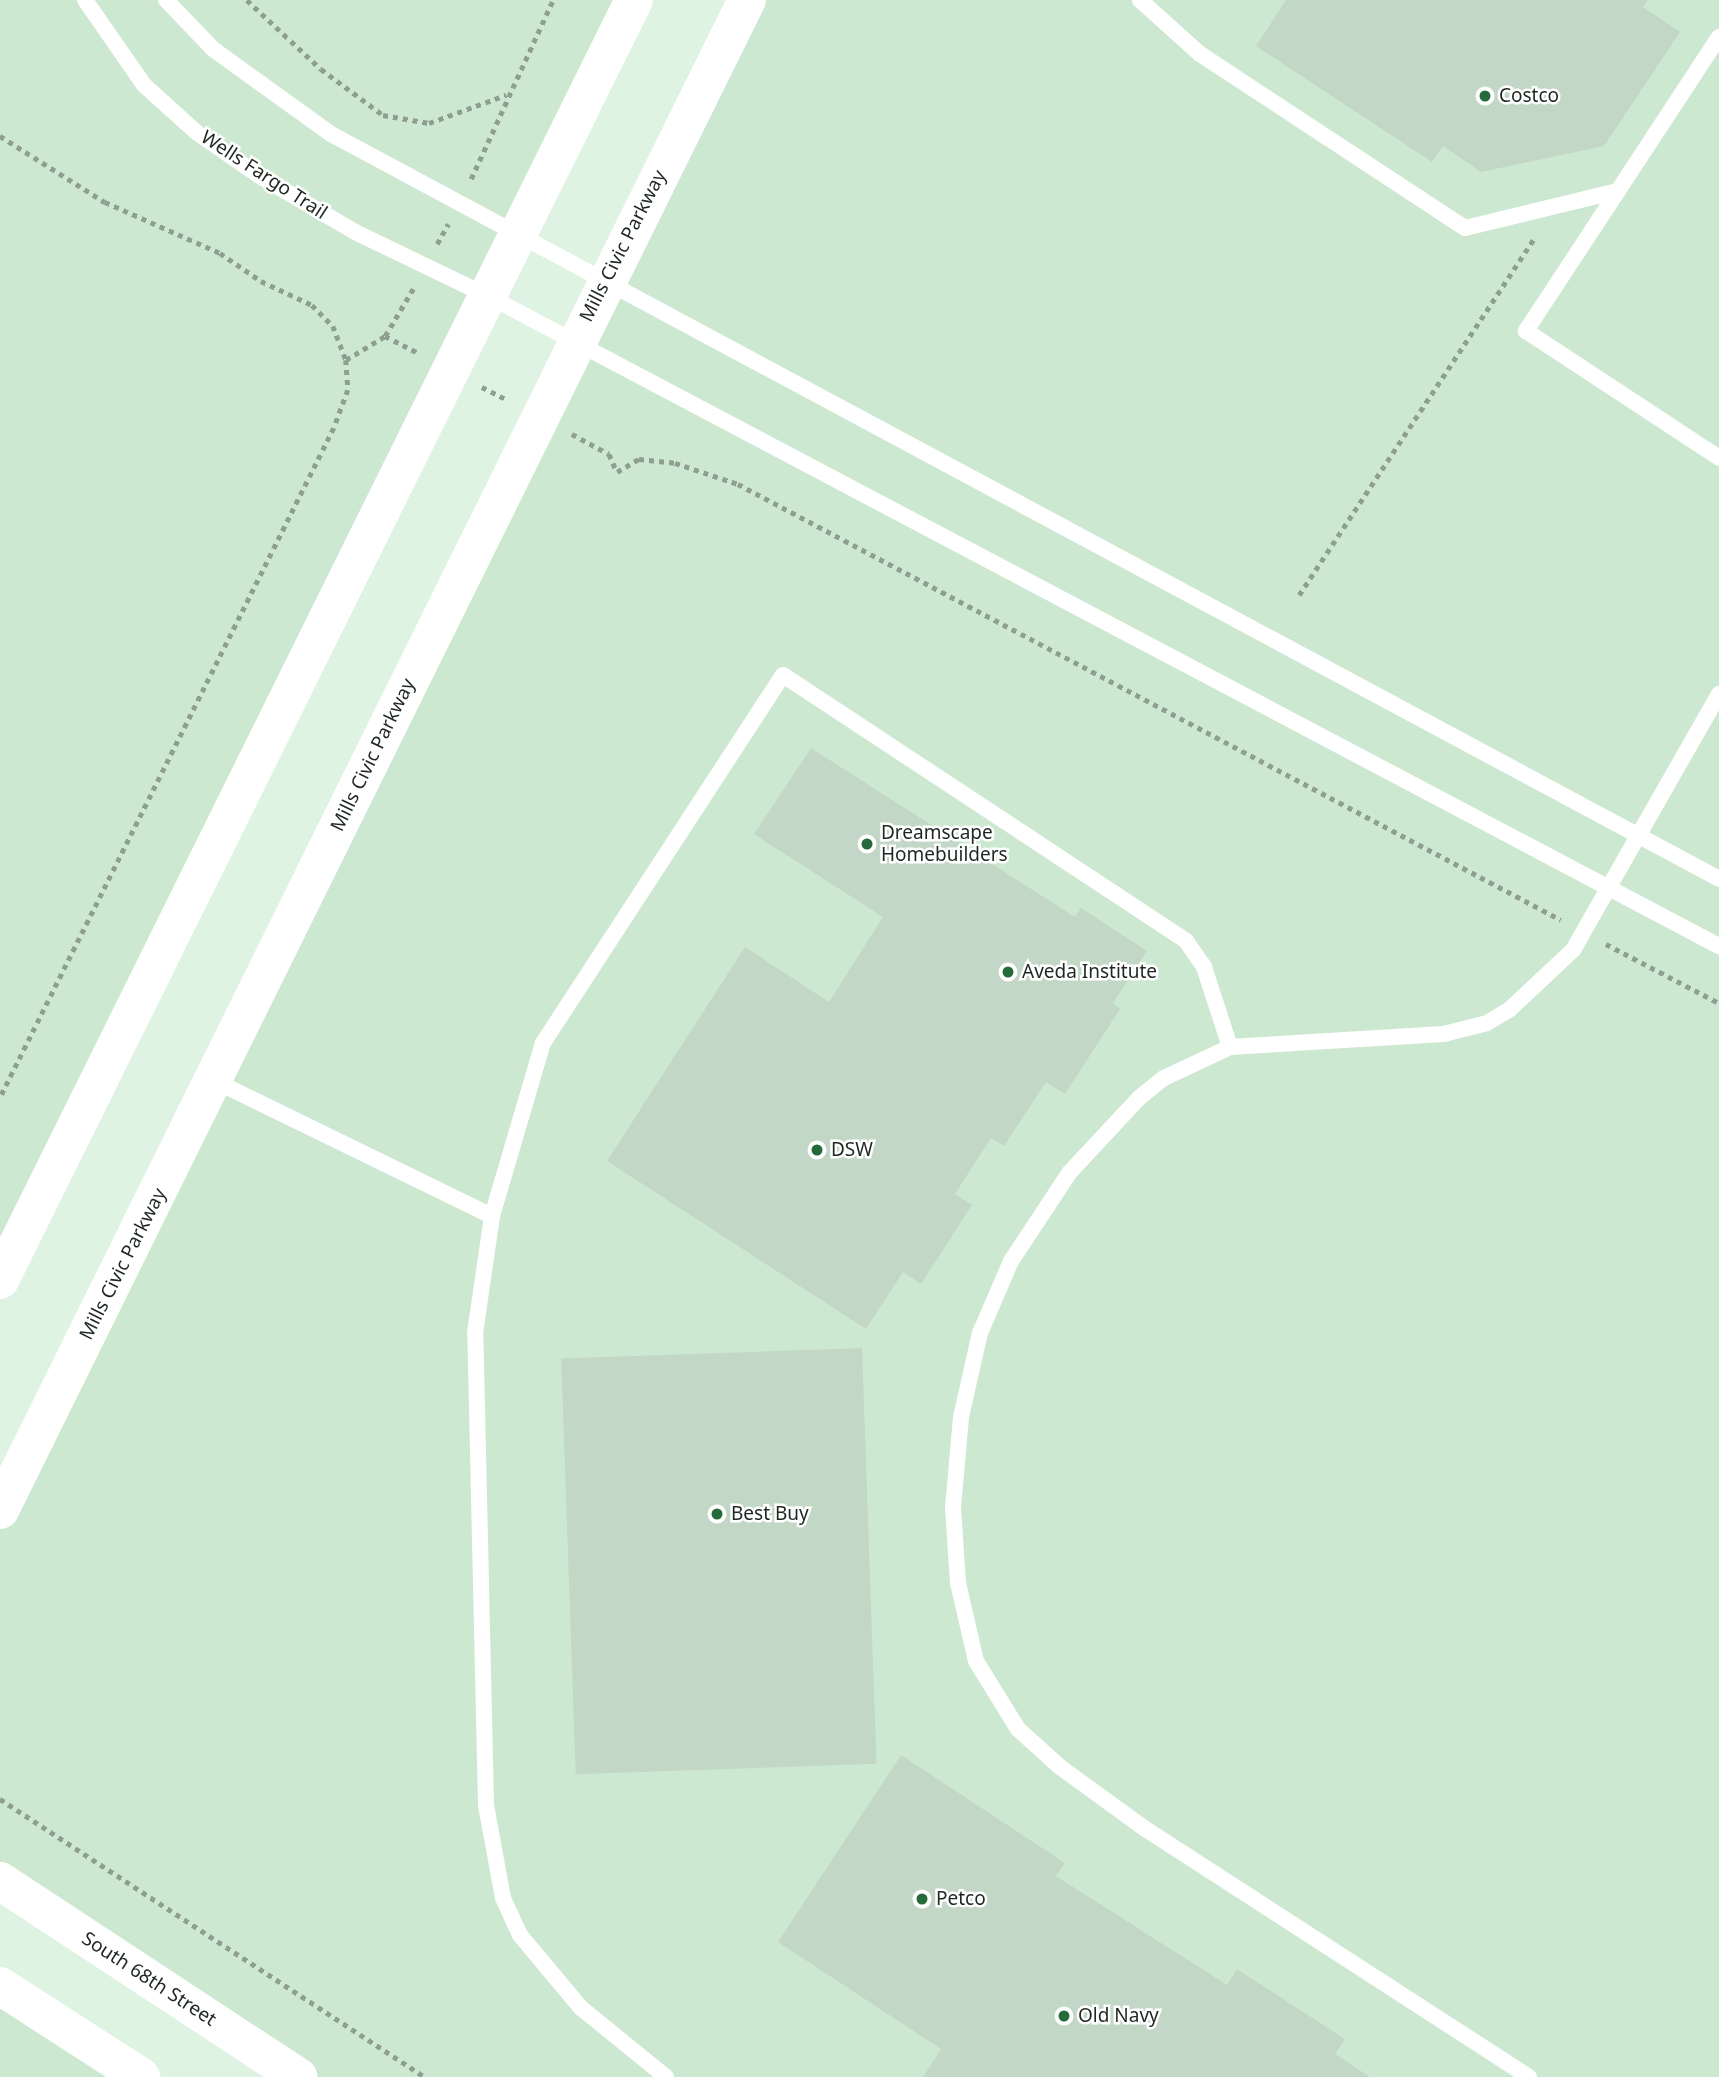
<!DOCTYPE html>
<html>
<head>
<meta charset="utf-8">
<style>
	body { margin:0 }
	#map { position:relative; width:1719px; height:2077px; overflow:hidden; background:#def3e1; font-family:"Noto Sans",sans-serif }
	div>[style] { position:absolute }
	[style*='--x'] { left:calc(var(--x)*1px); top:calc(var(--y)*1px); width:calc(var(--w)*1px); rotate:calc(var(--a)*1deg) }
	.built>* { inset:0; background:#cde8d1 }
	.building>* { inset:0; background:#c3d7c6; transform-origin:0 0 }
	.path>* { height:4.5px; margin-top:-2.25px; transform-origin:0; background:repeating-linear-gradient(90deg,#8e9e91 0 5px,transparent 0 10px) }
	.service>* { height:16px; margin:-8px; padding:0 8px; transform-origin:8px; border-radius:8px; background:#fff }
	.tertiary>* { height:38px; margin:-19px; padding:0 19px; transform-origin:19px; border-radius:19px; background:#fff }
	.primary>* { height:38px; margin:-19px; padding:0 19px; transform-origin:19px; border-radius:19px; background:#fff }
	.dots>* { width:19px; height:19px; translate:-50% -50%; box-sizing:border-box; border:4px solid #fff; border-radius:50% }
	span { translate:-50% -50%; white-space:nowrap; text-align:center; line-height:1.15; -webkit-text-stroke:5px #fff; paint-order:stroke }
	.poi-label { font-size:19px; color:#1f2721 }
	.left { translate:0 -50%; text-align:left }
	.street-label { font-size:19px; color:#1f2721 }
</style>
</head>
<body>
<div id="map">
	<div class="built">
		<div style="clip-path:polygon(0 0,634px 0,0 1280px)"></div>
		<div style="clip-path:polygon(747px 0,1719px 0,1719px 2077px,298px 2077px,0 1881px,0 1510px)"></div>
		<div style="clip-path:polygon(0 1986px,141px 2077px,0 2077px)"></div>
	</div>
	<div class="building">
		<div style="clip-path:polygon(1286px 0,1648px 0,1643px 7px,1680px 32px,1604px 146px,1481px 172px,1443px 146px,1432px 162px,1256px 46px)"></div>
		<div style="clip-path:polygon(811px 748px,1075px 917px,1081px 908px,1147px 951px,1113px 1003px,1120px 1009px,1065px 1094px,1046px 1082px,1004px 1146px,991px 1138px,955px 1194px,972px 1205px,921px 1284px,903px 1272px,866px 1329px,607px 1161px,745px 947px,829px 1002px,883px 917px,754px 834px)"></div>
		<div style="left:862px;top:1348px;width:416px;height:301px;rotate:88deg"></div>
		<div style="clip-path:polygon(901px 1755px,1065px 1863px,1056px 1876px,1227px 1985px,1237px 1969px,1345px 2039px,1335px 2054px,1370px 2077px,923px 2077px,941px 2049px,778px 1942px)"></div>
	</div>
	<div class="path">
		<div style="--x:247;--y:0;--w:101;--a:43"></div>
		<div style="--x:321;--y:69;--w:77;--a:36.6"></div>
		<div style="--x:383;--y:115;--w:47;--a:9.9"></div>
		<div style="--x:429;--y:123;--w:82;--a:-20"></div>
		<div style="--x:0;--y:136;--w:124;--a:32.2"></div>
		<div style="--x:105;--y:202;--w:126;--a:23.9"></div>
		<div style="--x:220;--y:253;--w:50;--a:34.3"></div>
		<div style="--x:261;--y:281;--w:56;--a:25.2"></div>
		<div style="--x:312;--y:305;--w:30;--a:45"></div>
		<div style="--x:333;--y:326;--w:36;--a:69"></div>
		<div style="--x:346;--y:360;--w:30;--a:86"></div>
		<div style="--x:348;--y:390;--w:40;--a:110.2"></div>
		<div style="--x:334;--y:428;--w:749;--a:116.5"></div>
		<div style="--x:471;--y:179;--w:197;--a:-65.4"></div>
		<div style="--x:437;--y:244;--w:23;--a:-61"></div>
		<div style="--x:385;--y:336;--w:37;--a:27"></div>
		<div style="--x:346;--y:360;--w:46;--a:-31.6"></div>
		<div style="--x:385;--y:336;--w:55;--a:-59.2"></div>
		<div style="--x:482;--y:387;--w:29;--a:27"></div>
		<div style="--x:572;--y:434;--w:42;--a:28.4"></div>
		<div style="--x:609;--y:454;--w:20;--a:66"></div>
		<div style="--x:617;--y:472;--w:26;--a:-31"></div>
		<div style="--x:639;--y:459;--w:36;--a:6"></div>
		<div style="--x:675;--y:463;--w:66;--a:18.4"></div>
		<div style="--x:738;--y:484;--w:931;--a:27.91"></div>
		<div style="--x:1299;--y:595;--w:427;--a:-56.6"></div>
		<div style="--x:1606;--y:944;--w:127;--a:27.6"></div>
		<div style="--x:0;--y:1799;--w:508;--a:33.19"></div>
	</div>
	<div class="service">
		<div style="--x:85;--y:0;--w:103;--a:55.2"></div>
		<div style="--x:144;--y:85;--w:70;--a:42.1"></div>
		<div style="--x:196;--y:132;--w:75;--a:34.7"></div>
		<div style="--x:258;--y:175;--w:113;--a:30.4"></div>
		<div style="--x:355;--y:232;--w:148;--a:25.7"></div>
		<div style="--x:488;--y:296;--w:1392;--a:27.84"></div>
		<div style="--x:166;--y:0;--w:68;--a:46.2"></div>
		<div style="--x:213;--y:49;--w:145;--a:35.8"></div>
		<div style="--x:331;--y:134;--w:1575;--a:28.22"></div>
		<div style="--x:1140;--y:0;--w:81;--a:42"></div>
		<div style="--x:1200;--y:54;--w:317;--a:33.3"></div>
		<div style="--x:1465;--y:228;--w:157;--a:-13.6"></div>
		<div style="--x:1719;--y:37;--w:352;--a:123.3"></div>
		<div style="--x:1526;--y:331;--w:231;--a:33.3"></div>
		<div style="--x:215;--y:1081;--w:308;--a:26"></div>
		<div style="--x:666;--y:2077;--w:109;--a:-140.9"></div>
		<div style="--x:581;--y:2008;--w:95;--a:-129.9"></div>
		<div style="--x:520;--y:1935;--w:41;--a:-114.7"></div>
		<div style="--x:503;--y:1898;--w:95;--a:-100.4"></div>
		<div style="--x:486;--y:1805;--w:472;--a:-91.3"></div>
		<div style="--x:475;--y:1333;--w:118;--a:-81.7"></div>
		<div style="--x:492;--y:1216;--w:180;--a:-73.6"></div>
		<div style="--x:543;--y:1043;--w:439;--a:-56.9"></div>
		<div style="--x:783;--y:675;--w:483;--a:33.4"></div>
		<div style="--x:1186;--y:941;--w:32;--a:55"></div>
		<div style="--x:1204;--y:967;--w:84;--a:72"></div>
		<div style="--x:1529;--y:2077;--w:459;--a:-147.1"></div>
		<div style="--x:1144;--y:1828;--w:104;--a:-144"></div>
		<div style="--x:1060;--y:1767;--w:57;--a:-137.9"></div>
		<div style="--x:1018;--y:1729;--w:80;--a:-121.7"></div>
		<div style="--x:976;--y:1661;--w:80;--a:-103"></div>
		<div style="--x:958;--y:1583;--w:76;--a:-93.8"></div>
		<div style="--x:953;--y:1507;--w:90;--a:-84.9"></div>
		<div style="--x:961;--y:1417;--w:86;--a:-77.3"></div>
		<div style="--x:980;--y:1333;--w:78;--a:-66.7"></div>
		<div style="--x:1011;--y:1261;--w:107;--a:-56.5"></div>
		<div style="--x:1070;--y:1172;--w:101;--a:-47"></div>
		<div style="--x:1139;--y:1098;--w:32;--a:-39"></div>
		<div style="--x:1164;--y:1078;--w:73;--a:-25.2"></div>
		<div style="--x:1230;--y:1047;--w:214;--a:-3.5"></div>
		<div style="--x:1444;--y:1034;--w:44;--a:-14.3"></div>
		<div style="--x:1487;--y:1023;--w:26;--a:-31"></div>
		<div style="--x:1509;--y:1010;--w:88;--a:-43.2"></div>
		<div style="--x:1573;--y:950;--w:295;--a:-60.3"></div>
	</div>
	<div class="tertiary">
		<div style="--x:0;--y:1881;--w:357;--a:33.3"></div>
		<div style="--x:0;--y:1986;--w:168;--a:32.8"></div>
	</div>
	<div class="primary">
		<div style="--x:0;--y:1280;--w:1428;--a:-63.65"></div>
		<div style="--x:0;--y:1510;--w:1685;--a:-63.68"></div>
	</div>
	<div class="dots">
		<div style="left:1485px;top:96px;background:#236c39"></div>
		<div style="left:867px;top:844px;background:#236c39"></div>
		<div style="left:1008px;top:972px;background:#236c39"></div>
		<div style="left:817px;top:1150px;background:#236c39"></div>
		<div style="left:717px;top:1514px;background:#236c39"></div>
		<div style="left:922px;top:1899px;background:#236c39"></div>
		<div style="left:1064px;top:2016px;background:#236c39"></div>
	</div>
	<div class="poi-label">
		<span class="left" style="left:1499px;top:96px">Costco</span>
		<span class="left" style="left:881px;top:844px">Dreamscape<br>Homebuilders</span>
		<span class="left" style="left:1022px;top:972px">Aveda Institute</span>
		<span class="left" style="left:831px;top:1150px">DSW</span>
		<span class="left" style="left:731px;top:1514px">Best Buy</span>
		<span class="left" style="left:936px;top:1899px">Petco</span>
		<span class="left" style="left:1078px;top:2016px">Old Navy</span>
	</div>
	<div class="street-label">
		<span style="left:264px;top:175px;rotate:33deg">Wells Fargo Trail</span>
		<span style="left:623px;top:246px;rotate:-63deg">Mills Civic Parkway</span>
		<span style="left:373px;top:755px;rotate:-64deg">Mills Civic Parkway</span>
		<span style="left:123px;top:1264px;rotate:-63deg">Mills Civic Parkway</span>
		<span style="left:149px;top:1979px;rotate:33deg">South 68th Street</span>
	</div>
</div>
</body>
</html>
